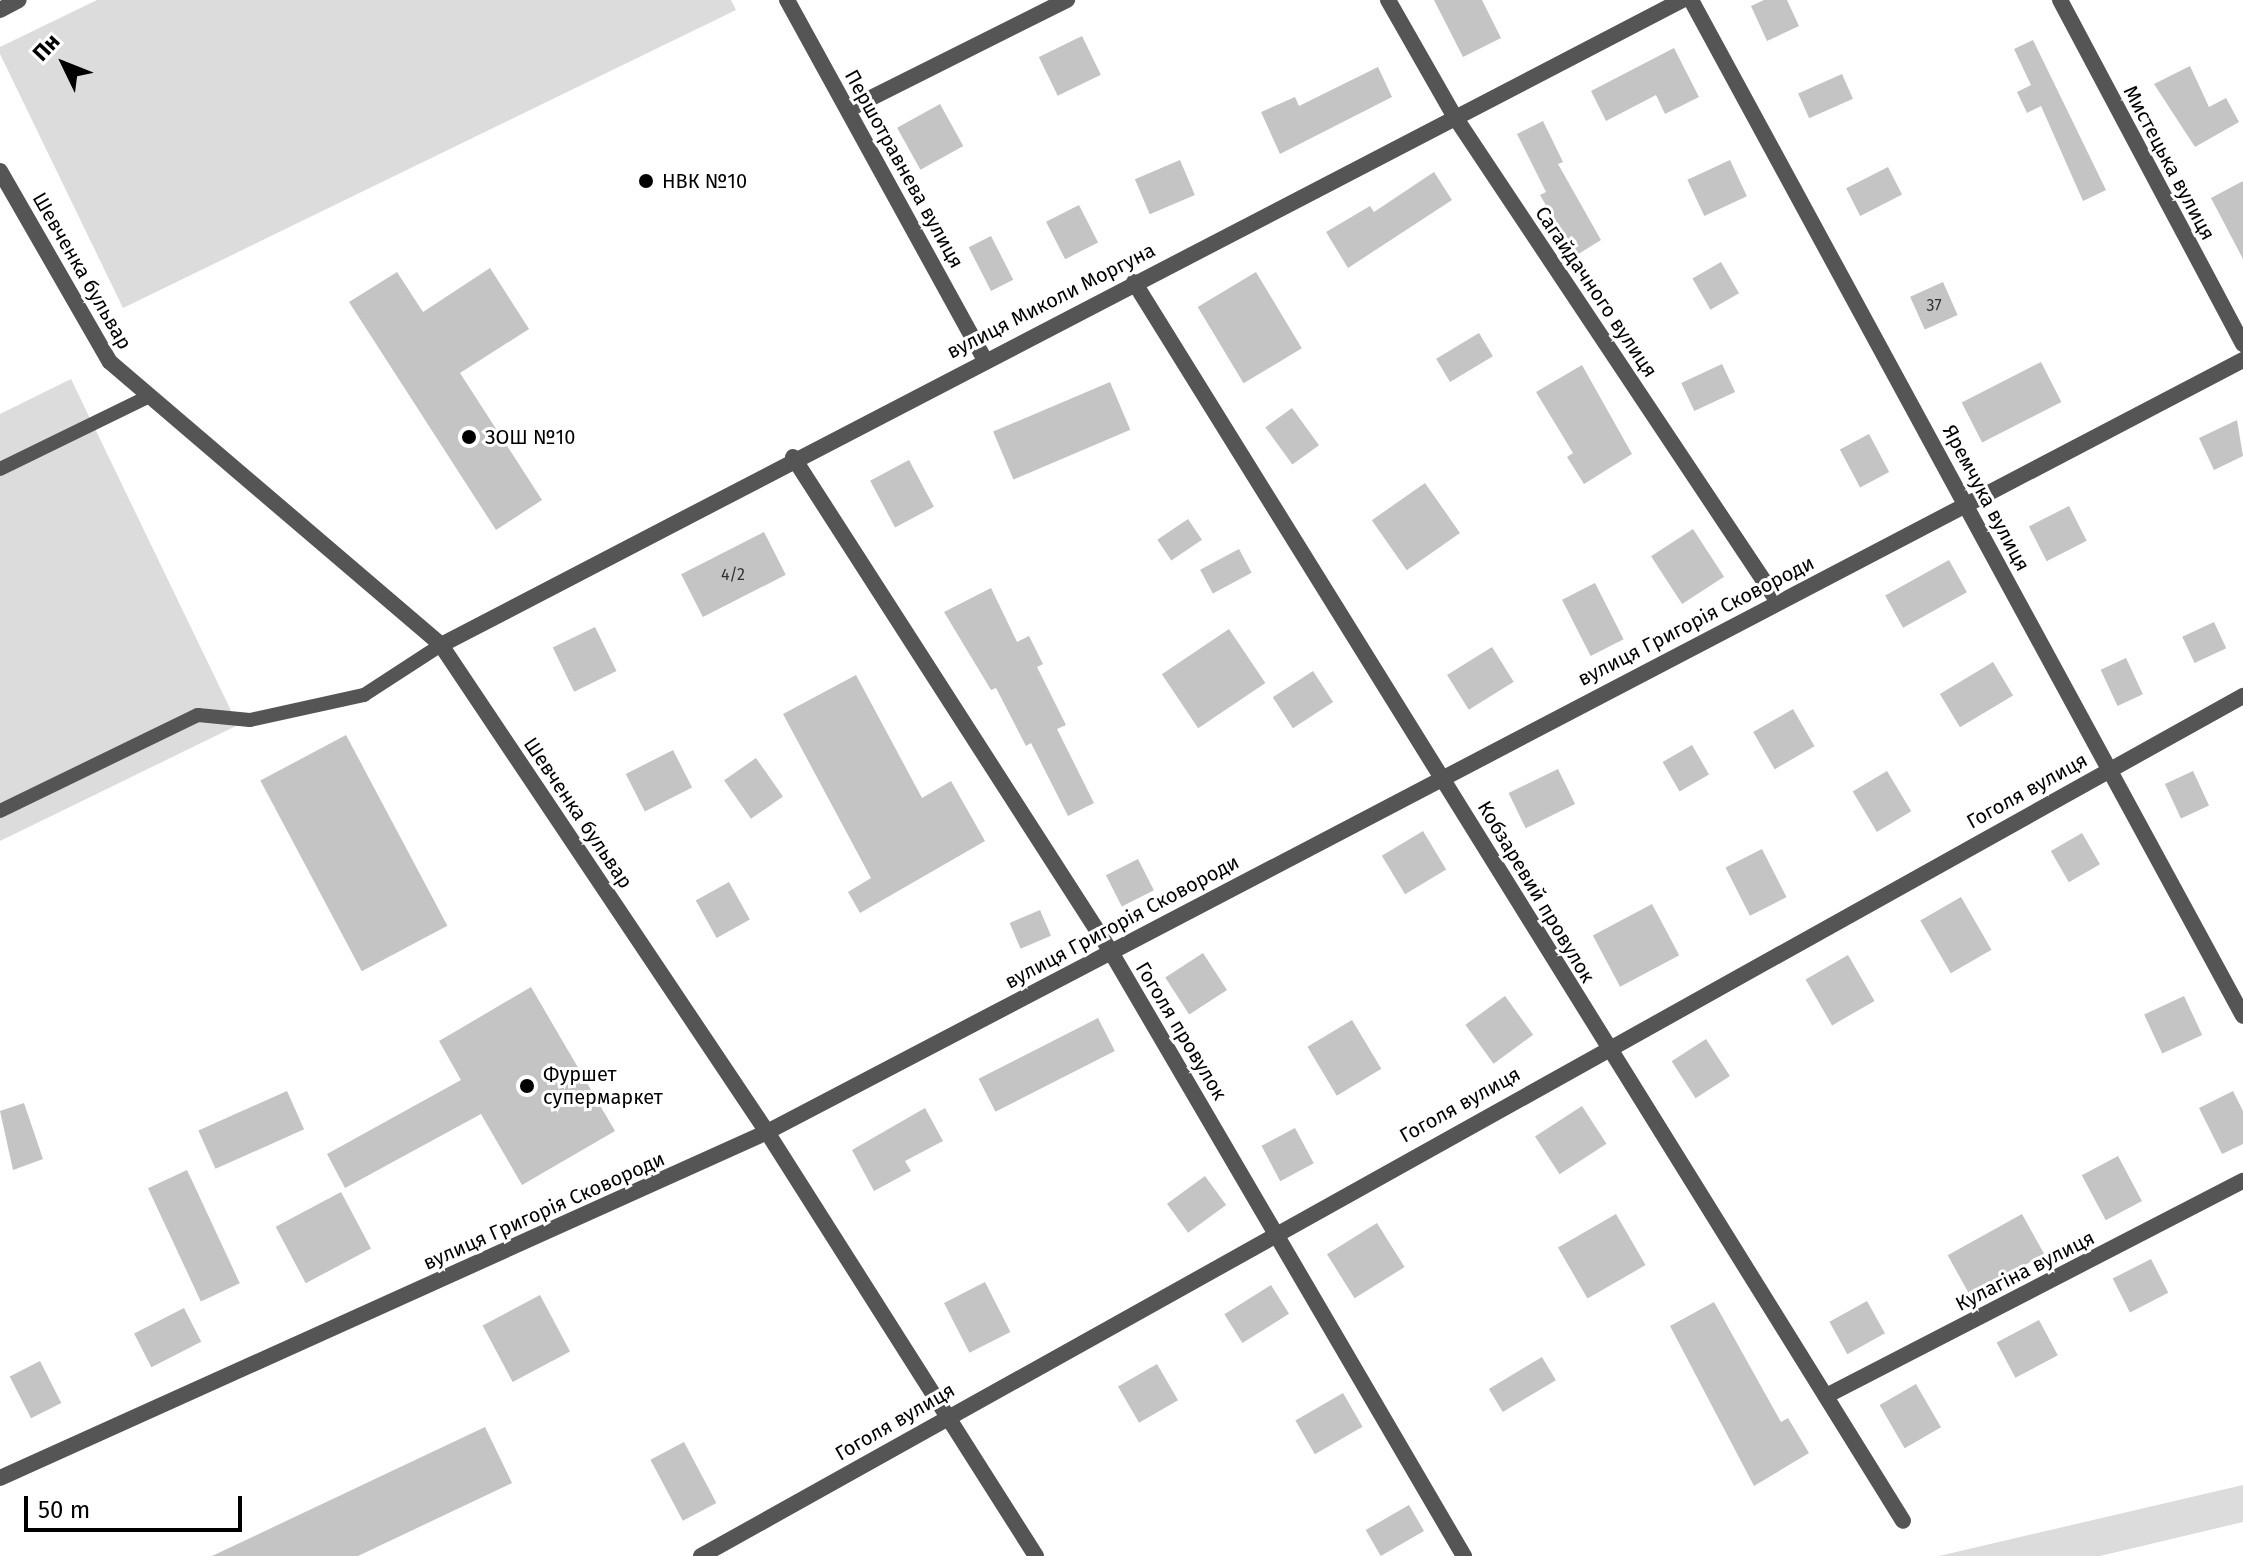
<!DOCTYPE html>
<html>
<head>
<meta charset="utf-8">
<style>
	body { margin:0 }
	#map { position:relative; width:2243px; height:1556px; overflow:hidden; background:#fff; font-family:"Fira Sans",sans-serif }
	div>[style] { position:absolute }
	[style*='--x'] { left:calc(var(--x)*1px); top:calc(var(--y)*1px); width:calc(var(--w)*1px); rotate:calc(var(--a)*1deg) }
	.green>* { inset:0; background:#dcdcdc }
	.building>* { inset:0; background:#c4c4c4; transform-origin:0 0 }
	.lane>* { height:14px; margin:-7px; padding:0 7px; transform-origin:7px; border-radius:7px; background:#555 }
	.street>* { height:16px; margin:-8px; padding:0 8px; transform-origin:8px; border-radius:8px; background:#555 }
	.dots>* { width:22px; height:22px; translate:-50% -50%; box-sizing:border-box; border:4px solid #fff; border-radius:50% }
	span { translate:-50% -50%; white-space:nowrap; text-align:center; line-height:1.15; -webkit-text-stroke:6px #fff; paint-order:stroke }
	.number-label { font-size:16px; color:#313131 }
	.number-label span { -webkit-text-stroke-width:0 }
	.street-label { font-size:20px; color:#000 }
	.poi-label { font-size:20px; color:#000 }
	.left { translate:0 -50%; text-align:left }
	.north { position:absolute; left:24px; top:24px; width:80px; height:80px; -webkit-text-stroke:6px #fff; paint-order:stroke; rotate:313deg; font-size:22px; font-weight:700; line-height:32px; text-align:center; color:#000 }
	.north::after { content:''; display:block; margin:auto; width:28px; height:36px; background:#000; clip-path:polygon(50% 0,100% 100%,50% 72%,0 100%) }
	.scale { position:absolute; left:24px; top:1496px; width:218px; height:36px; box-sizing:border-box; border:4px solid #000; border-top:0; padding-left:10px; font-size:24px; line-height:28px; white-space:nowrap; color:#000; -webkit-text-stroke:6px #fff; paint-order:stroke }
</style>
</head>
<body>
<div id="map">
	<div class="green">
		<div style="clip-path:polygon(97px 0,731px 0,736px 10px,123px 308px,0 54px,0 47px)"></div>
		<div style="clip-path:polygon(71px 379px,238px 725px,0 841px,0 414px)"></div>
		<div style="clip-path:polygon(2243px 1485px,2243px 1522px,2100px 1556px,1939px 1556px)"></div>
	</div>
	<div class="building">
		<div style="clip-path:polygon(1434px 0,1482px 0,1501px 38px,1463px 57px)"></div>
		<div style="clip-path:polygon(1764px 0,1787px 0,1799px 26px,1767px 41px,1751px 6px)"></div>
		<div style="left:1082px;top:36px;width:43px;height:48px;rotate:64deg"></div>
		<div style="clip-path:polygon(2033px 40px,2106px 190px,2083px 201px,2041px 106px,2027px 113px,2017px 92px,2031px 85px,2014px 49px)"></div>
		<div style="clip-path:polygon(1674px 48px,1699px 97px,1665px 114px,1656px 95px,1606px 121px,1591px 91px)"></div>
		<div style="clip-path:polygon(2190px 66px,2209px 107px,2226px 98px,2239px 122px,2195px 147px,2154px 84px)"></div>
		<div style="clip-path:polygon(1378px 67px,1392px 97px,1280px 154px,1261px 112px,1295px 97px,1299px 106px)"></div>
		<div style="left:1842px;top:74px;width:27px;height:48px;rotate:66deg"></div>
		<div style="left:940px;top:104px;width:48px;height:49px;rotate:61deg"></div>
		<div style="clip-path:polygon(1543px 121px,1563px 162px,1558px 164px,1601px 240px,1575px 256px,1540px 195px,1546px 192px,1517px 134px)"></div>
		<div style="left:1180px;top:160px;width:38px;height:49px;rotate:67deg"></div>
		<div style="left:1730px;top:160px;width:40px;height:47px;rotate:65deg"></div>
		<div style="left:1888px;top:167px;width:31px;height:47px;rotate:63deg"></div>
		<div style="clip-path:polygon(1434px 172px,1452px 200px,1348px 268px,1326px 232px,1370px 206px,1374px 212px)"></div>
		<div style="clip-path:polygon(2243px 181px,2243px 259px,2211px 198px)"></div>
		<div style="left:1079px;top:205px;width:42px;height:37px;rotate:63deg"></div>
		<div style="left:991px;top:236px;width:49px;height:25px;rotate:63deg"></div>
		<div style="left:1721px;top:262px;width:36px;height:33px;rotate:60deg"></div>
		<div style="clip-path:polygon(490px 268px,529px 329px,460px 373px,542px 500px,496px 530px,349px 302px,397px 272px,423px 312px)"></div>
		<div style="left:1256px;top:272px;width:89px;height:68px;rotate:59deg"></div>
		<div style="left:1943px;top:282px;width:36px;height:36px;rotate:66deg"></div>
		<div style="left:1479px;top:333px;width:27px;height:50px;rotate:59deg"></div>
		<div style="left:2041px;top:362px;width:45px;height:89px;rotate:63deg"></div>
		<div style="left:1722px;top:364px;width:31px;height:45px;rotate:65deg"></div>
		<div style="clip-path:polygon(1582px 365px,1632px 454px,1584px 484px,1567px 457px,1573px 453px,1536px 392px)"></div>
		<div style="left:1110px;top:382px;width:52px;height:127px;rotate:67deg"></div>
		<div style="left:1292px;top:408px;width:46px;height:33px;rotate:54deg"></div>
		<div style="clip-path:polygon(2237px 420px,2243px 456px,2214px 470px,2199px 438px)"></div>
		<div style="left:1869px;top:434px;width:43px;height:33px;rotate:62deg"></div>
		<div style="left:909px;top:460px;width:53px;height:44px;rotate:62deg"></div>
		<div style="left:1425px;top:483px;width:61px;height:65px;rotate:55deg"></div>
		<div style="left:2069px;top:506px;width:39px;height:45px;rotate:63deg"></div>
		<div style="left:1188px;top:519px;width:25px;height:37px;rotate:56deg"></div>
		<div style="left:1693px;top:529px;width:57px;height:50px;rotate:57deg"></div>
		<div style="left:764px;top:532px;width:48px;height:93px;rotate:63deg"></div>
		<div style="left:1239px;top:549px;width:27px;height:44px;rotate:62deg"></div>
		<div style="left:1949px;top:560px;width:37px;height:73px;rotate:61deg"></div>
		<div style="left:1595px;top:583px;width:63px;height:37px;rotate:63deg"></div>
		<div style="clip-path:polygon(991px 588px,1017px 642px,1029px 636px,1043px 664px,1037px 667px,1066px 725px,1057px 729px,1094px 803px,1068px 816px,1031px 743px,1026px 746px,996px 688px,991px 690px,944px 612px)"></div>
		<div style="left:2214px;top:622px;width:29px;height:35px;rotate:65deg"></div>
		<div style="left:595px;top:627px;width:49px;height:47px;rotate:64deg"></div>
		<div style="left:1229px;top:629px;width:65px;height:81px;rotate:56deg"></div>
		<div style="left:1492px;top:647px;width:41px;height:53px;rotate:58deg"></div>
		<div style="left:2126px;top:658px;width:40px;height:28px;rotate:65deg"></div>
		<div style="left:1993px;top:662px;width:39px;height:62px;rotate:59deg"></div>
		<div style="left:1313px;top:671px;width:37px;height:48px;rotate:57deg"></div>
		<div style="clip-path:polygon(856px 675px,922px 798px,951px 781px,985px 841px,860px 913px,848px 892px,871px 878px,783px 714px)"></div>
		<div style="left:1793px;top:709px;width:43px;height:46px;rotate:60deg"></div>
		<div style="left:346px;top:735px;width:216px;height:97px;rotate:62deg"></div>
		<div style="left:1692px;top:745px;width:34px;height:34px;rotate:60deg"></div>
		<div style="left:673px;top:750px;width:42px;height:53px;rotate:63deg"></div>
		<div style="left:756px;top:758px;width:47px;height:39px;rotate:55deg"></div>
		<div style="left:1558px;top:769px;width:39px;height:55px;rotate:64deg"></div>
		<div style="left:1887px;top:771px;width:47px;height:40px;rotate:59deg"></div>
		<div style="left:2193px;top:771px;width:38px;height:31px;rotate:65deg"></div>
		<div style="left:1423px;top:831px;width:45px;height:48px;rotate:59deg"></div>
		<div style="left:2082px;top:833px;width:36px;height:36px;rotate:60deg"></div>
		<div style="left:1762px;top:849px;width:54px;height:41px;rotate:63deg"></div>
		<div style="left:1138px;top:859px;width:35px;height:36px;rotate:63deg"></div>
		<div style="left:729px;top:882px;width:43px;height:38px;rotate:61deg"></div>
		<div style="left:1961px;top:897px;width:61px;height:47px;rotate:60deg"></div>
		<div style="left:1652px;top:904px;width:58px;height:67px;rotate:62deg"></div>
		<div style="left:1040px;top:910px;width:28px;height:33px;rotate:67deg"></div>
		<div style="left:1203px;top:953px;width:44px;height:45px;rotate:57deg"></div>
		<div style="left:1848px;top:955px;width:53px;height:49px;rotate:60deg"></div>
		<div style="clip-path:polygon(531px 987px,615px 1131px,522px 1185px,481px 1114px,345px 1188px,327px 1154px,461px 1080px,439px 1041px)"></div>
		<div style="left:1505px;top:996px;width:48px;height:49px;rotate:54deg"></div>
		<div style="left:2184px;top:996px;width:43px;height:44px;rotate:65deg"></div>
		<div style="left:1098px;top:1018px;width:37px;height:134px;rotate:63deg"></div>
		<div style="left:1352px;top:1020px;width:57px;height:52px;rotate:59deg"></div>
		<div style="left:1706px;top:1039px;width:44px;height:41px;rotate:57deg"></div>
		<div style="left:287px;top:1091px;width:42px;height:97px;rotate:66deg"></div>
		<div style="clip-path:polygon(2233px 1091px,2243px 1111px,2243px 1144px,2222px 1154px,2199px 1108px)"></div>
		<div style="clip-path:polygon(24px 1103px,43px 1159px,13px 1170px,0 1111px)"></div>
		<div style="left:1582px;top:1106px;width:45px;height:56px;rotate:57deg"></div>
		<div style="clip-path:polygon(925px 1108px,943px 1141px,905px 1161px,911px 1171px,874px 1191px,852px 1150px)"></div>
		<div style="left:1295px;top:1128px;width:40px;height:38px;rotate:62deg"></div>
		<div style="left:2118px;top:1156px;width:51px;height:41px;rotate:62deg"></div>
		<div style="left:187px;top:1170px;width:125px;height:43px;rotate:65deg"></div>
		<div style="left:1205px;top:1176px;width:36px;height:47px;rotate:54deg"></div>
		<div style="left:341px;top:1192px;width:64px;height:74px;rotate:62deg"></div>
		<div style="left:1616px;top:1214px;width:59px;height:67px;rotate:60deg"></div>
		<div style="left:2022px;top:1214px;width:46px;height:85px;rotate:61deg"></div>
		<div style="left:1377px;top:1223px;width:52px;height:59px;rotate:58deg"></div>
		<div style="left:2151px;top:1259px;width:38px;height:43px;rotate:63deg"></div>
		<div style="left:985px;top:1282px;width:56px;height:46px;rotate:63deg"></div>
		<div style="left:1271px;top:1285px;width:34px;height:55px;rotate:58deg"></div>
		<div style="left:540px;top:1295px;width:64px;height:65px;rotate:62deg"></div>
		<div style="left:1867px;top:1301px;width:37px;height:43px;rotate:61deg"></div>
		<div style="clip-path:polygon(1714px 1302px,1781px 1422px,1788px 1418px,1809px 1453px,1754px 1486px,1670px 1326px)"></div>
		<div style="left:184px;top:1308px;width:38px;height:56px;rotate:63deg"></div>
		<div style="left:2039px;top:1320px;width:40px;height:48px;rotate:62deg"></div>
		<div style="left:1542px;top:1357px;width:27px;height:62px;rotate:59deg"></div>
		<div style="left:40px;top:1361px;width:47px;height:34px;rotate:63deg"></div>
		<div style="left:1157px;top:1364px;width:42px;height:45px;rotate:60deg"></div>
		<div style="left:1916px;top:1384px;width:50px;height:42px;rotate:60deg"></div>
		<div style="left:1343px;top:1393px;width:39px;height:55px;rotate:60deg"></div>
		<div style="clip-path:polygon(485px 1427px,512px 1483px,358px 1556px,212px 1556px)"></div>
		<div style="left:684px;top:1442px;width:69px;height:38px;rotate:62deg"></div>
		<div style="left:1409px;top:1505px;width:30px;height:50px;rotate:60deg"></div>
	</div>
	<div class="lane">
		<div style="--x:0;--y:469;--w:167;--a:-26"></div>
		<div style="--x:0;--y:811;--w:220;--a:-25.9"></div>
		<div style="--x:198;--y:715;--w:52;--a:5.5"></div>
		<div style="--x:250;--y:720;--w:117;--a:-12.4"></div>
		<div style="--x:364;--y:695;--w:92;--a:-33"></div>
	</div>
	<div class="street">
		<div style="--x:787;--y:0;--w:409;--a:61.2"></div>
		<div style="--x:1388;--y:0;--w:131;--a:60.3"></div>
		<div style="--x:1453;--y:114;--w:586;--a:56.34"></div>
		<div style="--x:1691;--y:0;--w:1156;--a:61.48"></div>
		<div style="--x:2060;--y:0;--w:390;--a:62"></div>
		<div style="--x:0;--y:10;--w:21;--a:-28"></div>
		<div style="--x:849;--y:109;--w:244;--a:-26.6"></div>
		<div style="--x:0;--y:171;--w:220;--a:60.1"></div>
		<div style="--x:110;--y:362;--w:435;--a:40.5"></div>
		<div style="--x:441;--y:645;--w:586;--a:56.2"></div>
		<div style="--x:767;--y:1132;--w:502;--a:57.61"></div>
		<div style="--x:1134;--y:282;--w:1458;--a:58.17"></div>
		<div style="--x:793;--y:457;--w:588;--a:57.28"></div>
		<div style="--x:1111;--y:952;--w:700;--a:59.7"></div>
		<div style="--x:441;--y:645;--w:1399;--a:-27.46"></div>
		<div style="--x:1826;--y:1396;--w:469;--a:-27.3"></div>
		<div style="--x:0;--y:1478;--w:841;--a:-24.28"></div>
		<div style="--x:767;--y:1132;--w:1666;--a:-27.61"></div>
		<div style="--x:701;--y:1556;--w:1766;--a:-29.15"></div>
	</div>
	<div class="dots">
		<div style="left:646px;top:181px;background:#000"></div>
		<div style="left:469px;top:437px;background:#000"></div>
		<div style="left:527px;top:1086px;background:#000"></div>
	</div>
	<div class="number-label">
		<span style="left:1934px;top:306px">37</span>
		<span style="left:733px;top:575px">4/2</span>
	</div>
	<div class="street-label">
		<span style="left:2169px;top:163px;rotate:62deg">Мистецька вулиця</span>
		<span style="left:904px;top:169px;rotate:61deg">Першотравнева вулиця</span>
		<span style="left:82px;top:271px;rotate:60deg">Шевченка бульвар</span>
		<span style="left:1596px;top:292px;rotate:56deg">Сагайдачного вулиця</span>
		<span style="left:1051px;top:301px;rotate:-27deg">вулиця Миколи Моргуна</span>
		<span style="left:1986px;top:498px;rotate:62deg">Яремчука вулиця</span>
		<span style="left:1696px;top:621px;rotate:-27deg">вулиця Григорія Сковороди</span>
		<span style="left:2027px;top:791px;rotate:-29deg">Гоголя вулиця</span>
		<span style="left:578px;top:813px;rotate:56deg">Шевченка бульвар</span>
		<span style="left:1536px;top:892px;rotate:59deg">Кобзаревий провулок</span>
		<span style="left:1122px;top:922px;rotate:-28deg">вулиця Григорія Сковороди</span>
		<span style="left:1181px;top:1031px;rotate:59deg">Гоголя провулок</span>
		<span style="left:1460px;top:1105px;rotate:-29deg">Гоголя вулиця</span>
		<span style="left:544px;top:1211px;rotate:-24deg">вулиця Григорія Сковороди</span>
		<span style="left:2025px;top:1271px;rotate:-27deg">Кулагіна вулиця</span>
		<span style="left:895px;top:1422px;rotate:-30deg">Гоголя вулиця</span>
	</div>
	<div class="poi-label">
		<span class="left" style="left:662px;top:181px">НВК №10</span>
		<span class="left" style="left:485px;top:437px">ЗОШ №10</span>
		<span class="left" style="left:543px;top:1086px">Фуршет<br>супермаркет</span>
	</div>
	<div class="north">Пн</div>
	<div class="scale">50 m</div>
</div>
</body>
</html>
